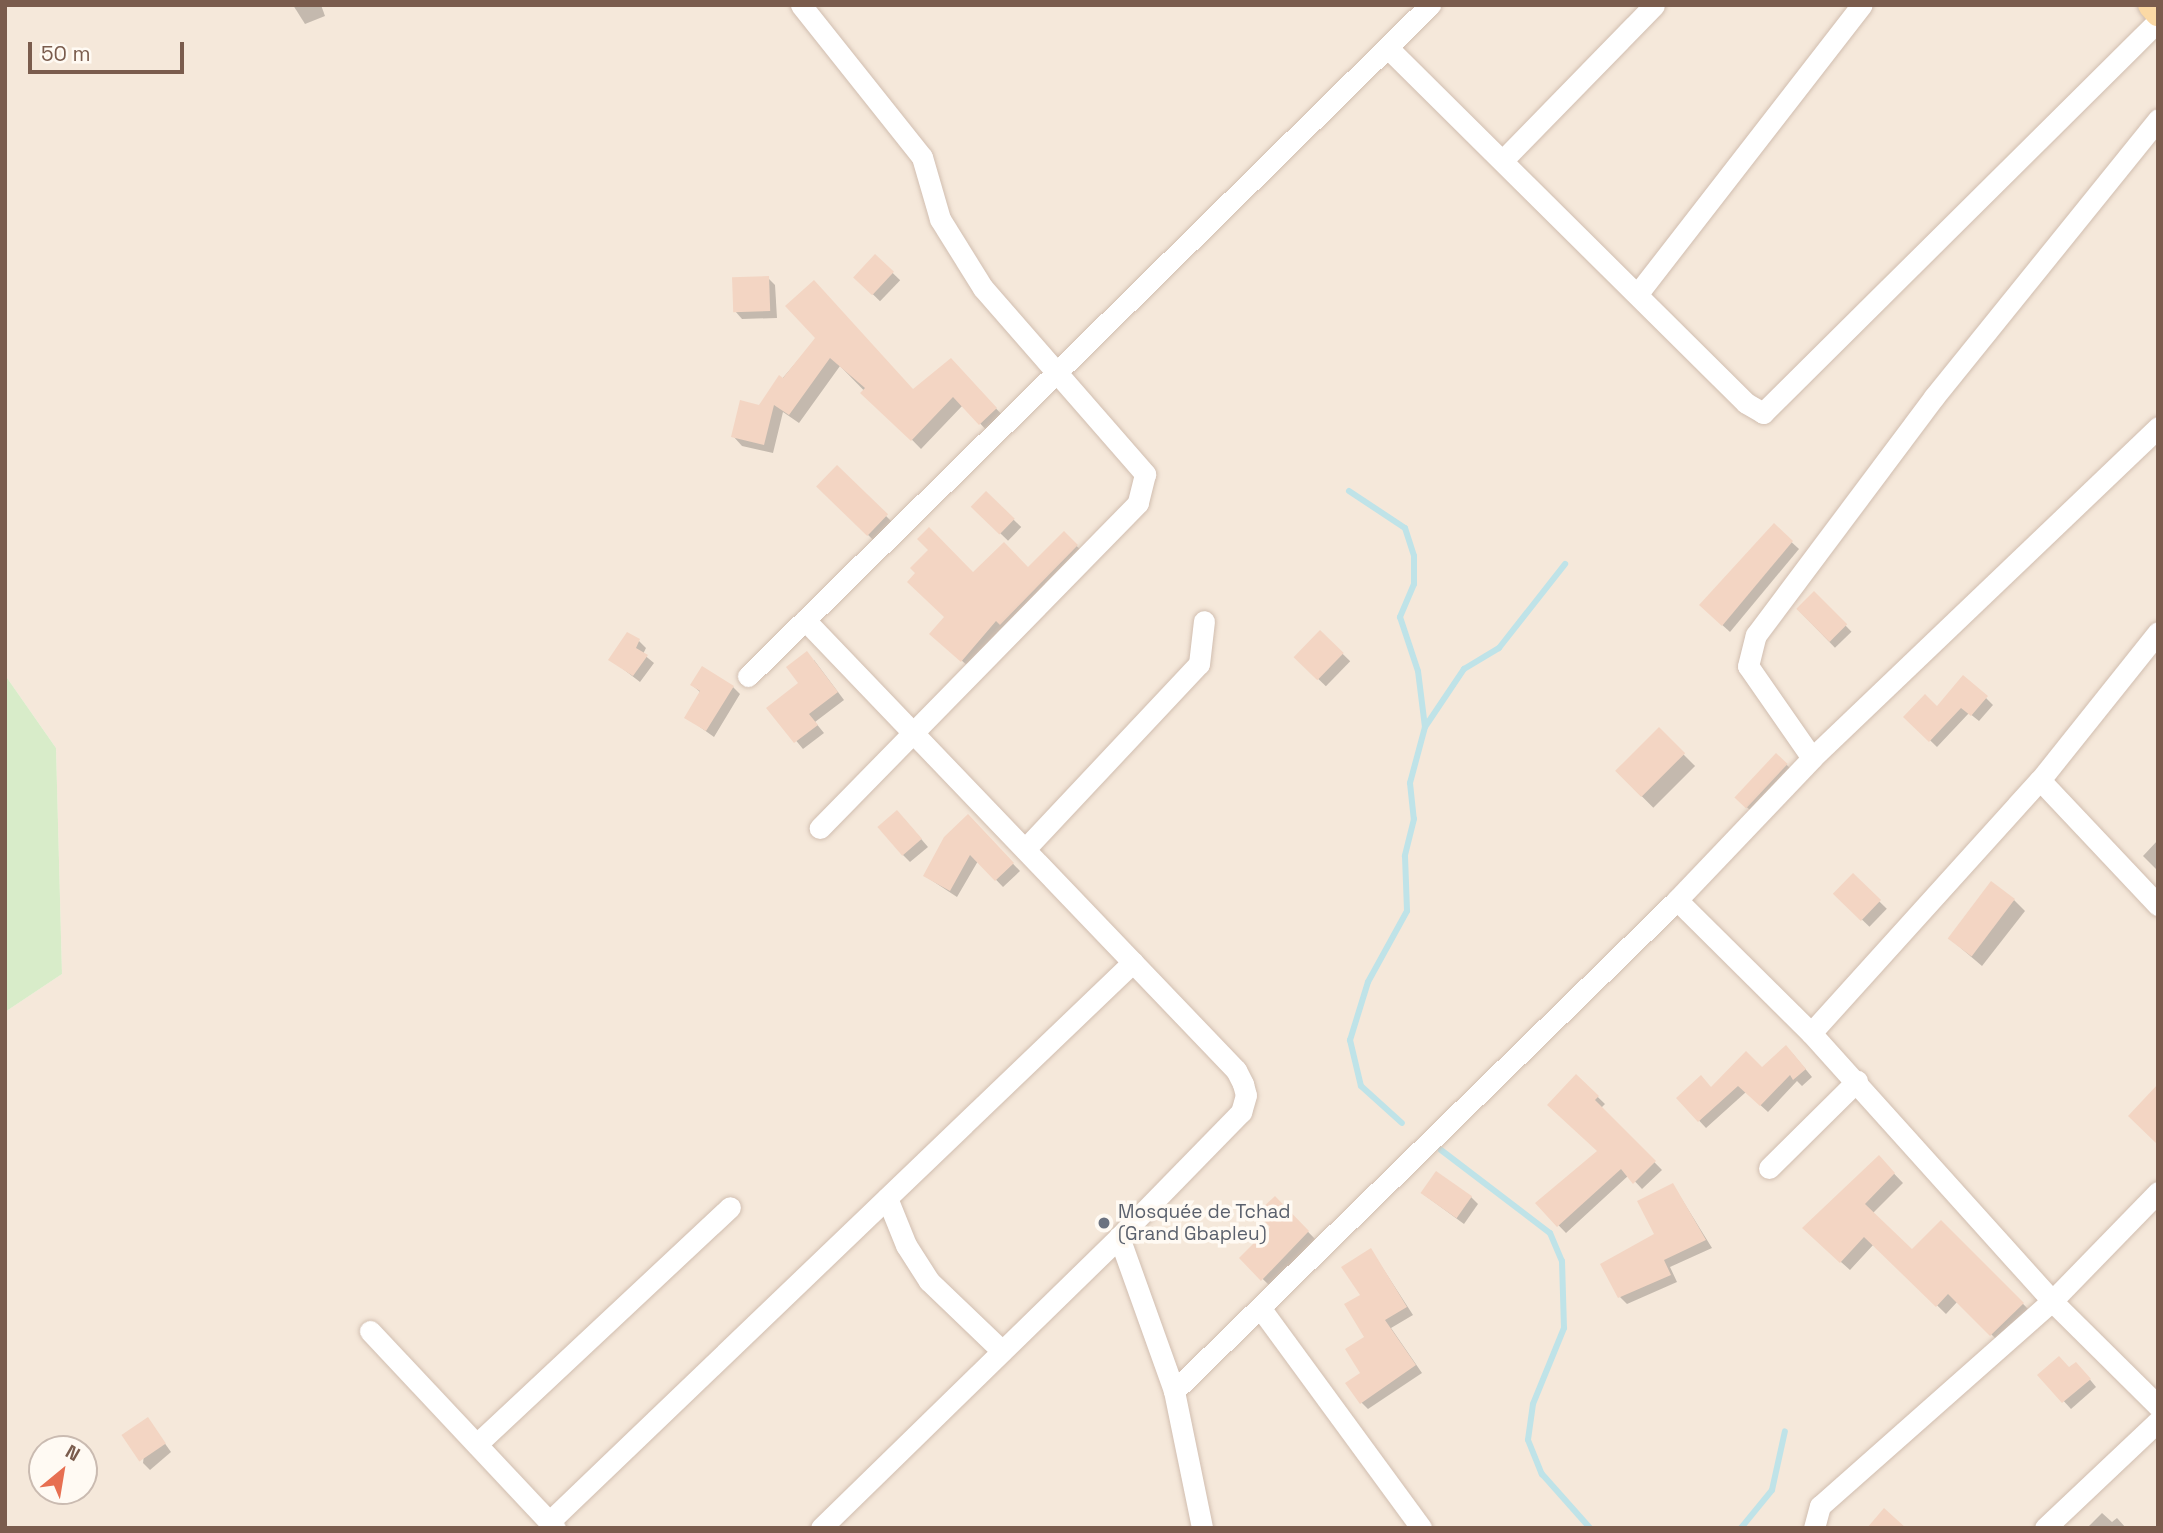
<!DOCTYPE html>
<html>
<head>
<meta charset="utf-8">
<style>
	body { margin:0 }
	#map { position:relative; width:2163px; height:1533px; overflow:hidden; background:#fdf6ec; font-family:"Space Grotesk",sans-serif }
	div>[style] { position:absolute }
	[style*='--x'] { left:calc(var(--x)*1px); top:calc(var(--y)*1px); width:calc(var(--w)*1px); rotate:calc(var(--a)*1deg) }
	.residential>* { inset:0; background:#f5e8da }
	.green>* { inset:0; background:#d8ecc9 }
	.shadow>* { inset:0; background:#0003; transform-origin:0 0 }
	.stream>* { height:6px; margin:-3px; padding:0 3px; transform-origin:3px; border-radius:3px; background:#bfe3e8 }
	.building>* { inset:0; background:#f3d5c3; transform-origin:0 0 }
	.roads { filter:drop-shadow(0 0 2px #d1beb0) drop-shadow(0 0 2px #d1beb0) }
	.minor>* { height:21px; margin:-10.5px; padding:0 10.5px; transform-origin:10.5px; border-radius:10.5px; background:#fff }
	.major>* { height:26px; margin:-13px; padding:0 13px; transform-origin:13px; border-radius:13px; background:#fbd9a5 }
	.dots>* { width:19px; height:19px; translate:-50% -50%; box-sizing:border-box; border:4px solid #fffaf3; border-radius:50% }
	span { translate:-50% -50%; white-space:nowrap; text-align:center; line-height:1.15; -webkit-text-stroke:7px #fffaf3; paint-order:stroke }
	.worship-label { font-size:19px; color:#5b616d }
	.left { translate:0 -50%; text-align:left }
	.frame { position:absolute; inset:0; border:7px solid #7a5c4d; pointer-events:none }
	.north { position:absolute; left:28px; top:1435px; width:70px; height:70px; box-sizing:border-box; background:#fffaf3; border:2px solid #cabbb1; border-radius:50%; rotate:30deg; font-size:19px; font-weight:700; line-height:28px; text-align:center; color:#7a5c4d }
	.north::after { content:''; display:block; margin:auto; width:24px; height:32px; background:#e76f51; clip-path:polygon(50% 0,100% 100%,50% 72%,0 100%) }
	.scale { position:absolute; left:28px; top:42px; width:156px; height:32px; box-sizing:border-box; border:4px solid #7a5c4d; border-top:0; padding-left:9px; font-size:21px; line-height:24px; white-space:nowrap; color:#7a5c4d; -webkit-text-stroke:5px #fffaf3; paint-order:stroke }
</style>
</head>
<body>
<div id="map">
	<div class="residential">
		<div style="clip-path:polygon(evenodd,5px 5px,2158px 5px,2158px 1528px,5px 1528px,5px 1012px,62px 974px,56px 748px,5px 675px,5px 5px,42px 1449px,84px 1449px,84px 1491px,42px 1491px,42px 1449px)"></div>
	</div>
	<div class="green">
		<div style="clip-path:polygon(5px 675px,56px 748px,62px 974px,5px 1012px)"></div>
	</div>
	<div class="shadow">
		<div style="clip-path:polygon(293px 5px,321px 5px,325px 16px,305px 24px)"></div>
		<div style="left:875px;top:256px;width:35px;height:29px;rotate:44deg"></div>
		<div style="clip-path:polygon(768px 278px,775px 285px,777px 318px,742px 319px,735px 311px)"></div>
		<div style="clip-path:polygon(817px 338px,913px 391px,960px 370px,1005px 418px,989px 433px,963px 405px,921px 449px,840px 366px,799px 423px,783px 412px,773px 453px,742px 446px,733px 436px)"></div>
		<div style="left:837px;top:467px;width:86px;height:26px;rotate:45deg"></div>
		<div style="left:986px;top:493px;width:49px;height:19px;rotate:44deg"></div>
		<div style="clip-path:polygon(1774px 526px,1799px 549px,1730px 632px,1708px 612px)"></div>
		<div style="clip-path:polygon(1064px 534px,1085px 554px,970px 668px,940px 641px,946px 617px,973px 574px,1028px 569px)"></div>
		<div style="left:1814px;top:593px;width:54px;height:23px;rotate:46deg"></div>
		<div style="left:1320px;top:632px;width:42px;height:35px;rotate:44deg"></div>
		<div style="clip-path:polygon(639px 641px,646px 648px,643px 654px,654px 663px,640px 682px,610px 659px)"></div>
		<div style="clip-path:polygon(814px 660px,844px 700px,815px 722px,824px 733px,803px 749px,769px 708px,800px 683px)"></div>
		<div style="clip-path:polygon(692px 685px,733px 687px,740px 694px,714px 737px,686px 717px,700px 692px)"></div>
		<div style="clip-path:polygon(1986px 698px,1993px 705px,1979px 721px,1969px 713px,1937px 747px,1906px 717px)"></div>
		<div style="left:1659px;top:730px;width:51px;height:59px;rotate:45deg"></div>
		<div style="left:1776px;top:755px;width:25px;height:58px;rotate:43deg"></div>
		<div style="clip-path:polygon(968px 817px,1020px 871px,1003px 887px,978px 861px,957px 897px,925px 876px)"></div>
		<div style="clip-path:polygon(904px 819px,928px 847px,910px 862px,903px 855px)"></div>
		<div style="clip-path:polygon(2158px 840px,2158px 871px,2143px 856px)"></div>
		<div style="left:1853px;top:876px;width:47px;height:25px;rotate:44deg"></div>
		<div style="clip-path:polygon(2014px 900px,2025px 911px,1982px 966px,1949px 938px)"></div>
		<div style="clip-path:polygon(1793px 1054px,1812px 1077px,1802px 1086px,1797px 1081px,1768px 1112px,1746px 1092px,1706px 1128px,1678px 1098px,1712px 1089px)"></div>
		<div style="clip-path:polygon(1576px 1076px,1605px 1104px,1601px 1108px,1662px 1170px,1642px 1189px,1629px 1175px,1566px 1233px,1538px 1204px,1599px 1151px)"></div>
		<div style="clip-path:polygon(1879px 1158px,1903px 1183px,1872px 1214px,1912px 1252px,1942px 1222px,2031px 1312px,2000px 1343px,1958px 1301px,1946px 1314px,1874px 1244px,1850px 1270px,1813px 1237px)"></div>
		<div style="clip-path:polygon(1673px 1185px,1712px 1248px,1670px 1267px,1677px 1282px,1627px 1304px,1620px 1297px,1656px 1235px)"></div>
		<div style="clip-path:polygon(1423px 1194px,1471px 1197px,1478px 1204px,1464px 1224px)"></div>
		<div style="clip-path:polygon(1275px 1198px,1315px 1239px,1270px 1286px,1241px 1258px,1273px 1227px)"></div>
		<div style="clip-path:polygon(1371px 1250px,1413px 1315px,1391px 1328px,1422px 1373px,1368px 1409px,1361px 1402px,1367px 1337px,1362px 1295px)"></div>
		<div style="clip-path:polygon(2069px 1369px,2083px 1371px,2096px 1387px,2071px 1409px,2040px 1375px)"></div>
		<div style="clip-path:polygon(148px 1420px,171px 1452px,150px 1470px,143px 1463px)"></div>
		<div style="clip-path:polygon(2102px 1513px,2112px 1522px,2117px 1518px,2126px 1528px,2087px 1528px)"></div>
	</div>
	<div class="stream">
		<div style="--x:1349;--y:491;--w:67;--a:33.5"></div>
		<div style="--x:1405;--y:528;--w:29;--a:72"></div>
		<div style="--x:1414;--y:556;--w:28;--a:90"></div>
		<div style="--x:1414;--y:584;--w:36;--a:113"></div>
		<div style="--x:1400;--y:617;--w:57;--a:71.6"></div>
		<div style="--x:1418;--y:671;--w:56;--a:82.9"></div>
		<div style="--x:1425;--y:727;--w:58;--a:105"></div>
		<div style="--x:1410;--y:783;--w:36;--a:84"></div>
		<div style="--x:1414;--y:819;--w:38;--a:104"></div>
		<div style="--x:1405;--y:856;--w:55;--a:87.9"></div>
		<div style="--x:1407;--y:911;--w:81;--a:118.8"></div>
		<div style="--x:1368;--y:982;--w:61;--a:107.2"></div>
		<div style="--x:1350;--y:1040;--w:47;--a:76.6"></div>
		<div style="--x:1361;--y:1086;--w:55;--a:42.1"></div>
		<div style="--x:1425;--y:727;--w:70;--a:-56.1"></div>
		<div style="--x:1464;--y:669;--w:41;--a:-31"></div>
		<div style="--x:1499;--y:648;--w:107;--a:-51.8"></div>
		<div style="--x:1441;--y:1150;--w:137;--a:37.3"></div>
		<div style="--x:1550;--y:1233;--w:30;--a:67"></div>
		<div style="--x:1562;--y:1261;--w:67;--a:88.3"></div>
		<div style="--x:1564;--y:1328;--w:82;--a:112.2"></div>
		<div style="--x:1533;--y:1404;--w:36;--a:98"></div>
		<div style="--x:1528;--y:1440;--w:37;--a:68"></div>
		<div style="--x:1542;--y:1474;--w:72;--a:48.4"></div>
		<div style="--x:1741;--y:1528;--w:49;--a:-50.8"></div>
		<div style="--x:1772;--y:1490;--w:60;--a:-77.6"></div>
	</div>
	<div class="building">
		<div style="left:875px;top:254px;width:26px;height:32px;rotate:43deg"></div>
		<div style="left:769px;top:276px;width:35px;height:37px;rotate:88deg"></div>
		<div style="clip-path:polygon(814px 280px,913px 389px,951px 358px,997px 408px,979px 425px,953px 397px,911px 441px,860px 393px,865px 388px,830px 358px,789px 415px,774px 405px,764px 445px,731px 437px,740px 400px,759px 405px,779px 375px,783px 378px,815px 338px,785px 306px)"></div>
		<div style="left:837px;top:465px;width:71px;height:30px;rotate:44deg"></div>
		<div style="left:986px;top:491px;width:40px;height:22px;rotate:44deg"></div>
		<div style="clip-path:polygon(1774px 523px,1793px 541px,1722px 626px,1699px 605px)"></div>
		<div style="clip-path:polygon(929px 527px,973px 572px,1004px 542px,1028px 567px,1064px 531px,1078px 545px,1000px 625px,996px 621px,961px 662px,929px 634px,944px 617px,907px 582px,915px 573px,910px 568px,928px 550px,917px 539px)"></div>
		<div style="left:1814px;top:591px;width:47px;height:25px;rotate:45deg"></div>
		<div style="left:1320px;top:630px;width:33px;height:38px;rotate:44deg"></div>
		<div style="clip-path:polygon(627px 632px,640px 639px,636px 648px,648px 655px,633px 676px,608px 660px)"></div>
		<div style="clip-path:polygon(807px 651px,838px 692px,809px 714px,818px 725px,794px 743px,766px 708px,798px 683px,786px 667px)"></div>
		<div style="clip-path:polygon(702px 666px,734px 686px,706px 731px,684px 718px,700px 691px,690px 685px)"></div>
		<div style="clip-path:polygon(1963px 675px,1988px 696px,1971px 716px,1961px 708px,1929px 742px,1903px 717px,1925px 694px,1937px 706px)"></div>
		<div style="left:1659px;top:727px;width:37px;height:62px;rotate:45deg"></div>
		<div style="left:1776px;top:753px;width:16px;height:61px;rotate:43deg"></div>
		<div style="left:897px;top:810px;width:38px;height:26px;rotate:49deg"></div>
		<div style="clip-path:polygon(968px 814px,1014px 863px,995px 881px,970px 855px,950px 891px,923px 876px,944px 837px)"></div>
		<div style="left:1853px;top:873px;width:39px;height:29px;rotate:44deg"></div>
		<div style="left:1991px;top:881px;width:30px;height:72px;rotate:37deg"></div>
		<div style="clip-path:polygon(1786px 1045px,1806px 1069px,1793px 1080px,1790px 1075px,1760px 1106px,1738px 1086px,1698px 1122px,1676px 1098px,1701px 1075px,1711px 1087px,1746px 1051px,1762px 1067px)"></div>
		<div style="clip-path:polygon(1576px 1074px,1599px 1096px,1595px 1100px,1656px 1161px,1633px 1184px,1621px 1169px,1557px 1227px,1535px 1203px,1597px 1151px,1547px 1105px)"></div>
		<div style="clip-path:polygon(2158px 1084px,2158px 1145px,2128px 1116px)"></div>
		<div style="clip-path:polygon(1879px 1155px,1895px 1173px,1865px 1204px,1912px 1249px,1941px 1220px,2024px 1303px,1990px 1336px,1948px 1294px,1936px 1307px,1864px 1237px,1840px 1263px,1802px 1228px)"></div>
		<div style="left:1436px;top:1171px;width:44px;height:27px;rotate:35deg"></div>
		<div style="clip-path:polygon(1673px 1183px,1706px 1240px,1664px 1260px,1671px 1275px,1618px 1298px,1600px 1264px,1654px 1234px,1637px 1201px)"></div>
		<div style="clip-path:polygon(1275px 1196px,1309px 1231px,1261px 1281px,1239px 1258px,1270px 1227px,1257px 1213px)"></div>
		<div style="clip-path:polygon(1371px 1248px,1407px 1307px,1385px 1320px,1416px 1365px,1360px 1404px,1345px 1383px,1360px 1373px,1345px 1349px,1364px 1337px,1344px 1304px,1360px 1295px,1341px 1267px)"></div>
		<div style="clip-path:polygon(2059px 1356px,2069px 1367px,2076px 1362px,2091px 1379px,2062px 1403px,2037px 1375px)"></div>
		<div style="left:148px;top:1417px;width:32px;height:32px;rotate:56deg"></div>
		<div style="clip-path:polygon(1884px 1508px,1906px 1528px,1867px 1528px)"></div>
	</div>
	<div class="roads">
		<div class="minor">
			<div style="--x:801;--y:5;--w:194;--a:51.5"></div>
			<div style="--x:922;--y:157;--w:65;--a:73.8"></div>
			<div style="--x:940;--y:219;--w:81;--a:58.1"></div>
			<div style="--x:983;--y:288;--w:247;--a:48.9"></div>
			<div style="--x:1145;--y:474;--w:30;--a:104"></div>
			<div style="--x:1138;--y:503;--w:455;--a:134.4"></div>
			<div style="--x:1388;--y:48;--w:504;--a:44.76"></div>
			<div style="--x:1746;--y:403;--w:20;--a:30"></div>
			<div style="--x:1763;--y:413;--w:556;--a:-44.78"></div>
			<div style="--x:1503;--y:160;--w:216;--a:-45.7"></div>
			<div style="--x:1639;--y:292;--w:363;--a:-52.2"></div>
			<div style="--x:805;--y:620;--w:623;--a:46.24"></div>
			<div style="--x:1236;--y:1070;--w:16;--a:63"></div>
			<div style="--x:1243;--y:1084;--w:11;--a:75"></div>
			<div style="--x:1246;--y:1095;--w:18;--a:106"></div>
			<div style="--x:1241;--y:1112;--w:175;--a:134.3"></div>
			<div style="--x:748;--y:676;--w:957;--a:-44.53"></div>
			<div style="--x:1812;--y:758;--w:112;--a:-124.8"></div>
			<div style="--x:1748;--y:666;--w:32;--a:-76"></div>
			<div style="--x:1756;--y:635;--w:297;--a:-53.2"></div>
			<div style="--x:1934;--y:397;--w:357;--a:-51.1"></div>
			<div style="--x:2040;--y:780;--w:172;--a:46.7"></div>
			<div style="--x:1025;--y:849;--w:254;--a:-46.8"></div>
			<div style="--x:1199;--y:664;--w:43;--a:-83.4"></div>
			<div style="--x:1677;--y:900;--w:189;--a:44.8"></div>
			<div style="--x:1811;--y:1033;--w:360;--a:48"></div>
			<div style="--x:2052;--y:1301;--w:149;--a:44.7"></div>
			<div style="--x:1811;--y:1033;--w:341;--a:-47.9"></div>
			<div style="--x:2040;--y:780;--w:189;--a:-51.4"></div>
			<div style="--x:1769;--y:1168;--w:124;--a:-44.7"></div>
			<div style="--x:887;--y:1198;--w:51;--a:68"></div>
			<div style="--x:906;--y:1245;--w:43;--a:57.4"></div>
			<div style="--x:929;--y:1281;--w:101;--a:43.8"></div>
			<div style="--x:1261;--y:1309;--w:271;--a:53.8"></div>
			<div style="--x:370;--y:1331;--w:270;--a:46.8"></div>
			<div style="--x:1174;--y:1391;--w:703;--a:-44.31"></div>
			<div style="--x:1677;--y:900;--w:196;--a:-46.4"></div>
			<div style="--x:1812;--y:758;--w:479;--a:-43.7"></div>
			<div style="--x:478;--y:1443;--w:345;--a:-43.1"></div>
			<div style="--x:549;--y:1522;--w:809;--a:-43.8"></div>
			<div style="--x:821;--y:1528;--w:417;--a:-44.3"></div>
			<div style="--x:1119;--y:1237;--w:164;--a:70.3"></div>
			<div style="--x:1174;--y:1391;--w:140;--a:78.4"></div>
			<div style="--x:1814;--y:1528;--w:23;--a:-75"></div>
			<div style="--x:1820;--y:1506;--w:310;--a:-41.5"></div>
			<div style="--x:2052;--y:1301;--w:152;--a:-45.8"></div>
			<div style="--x:2045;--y:1528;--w:156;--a:-43.4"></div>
		</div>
		<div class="major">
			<div style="--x:2151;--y:5;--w:11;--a:49"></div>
		</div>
	</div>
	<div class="dots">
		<div style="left:1104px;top:1223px;background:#6b7280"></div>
	</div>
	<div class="worship-label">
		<span class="left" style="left:1118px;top:1223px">Mosquée de Tchad<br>(Grand Gbapleu)</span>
	</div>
	<div class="frame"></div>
	<div class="north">N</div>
	<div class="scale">50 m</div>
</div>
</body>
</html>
